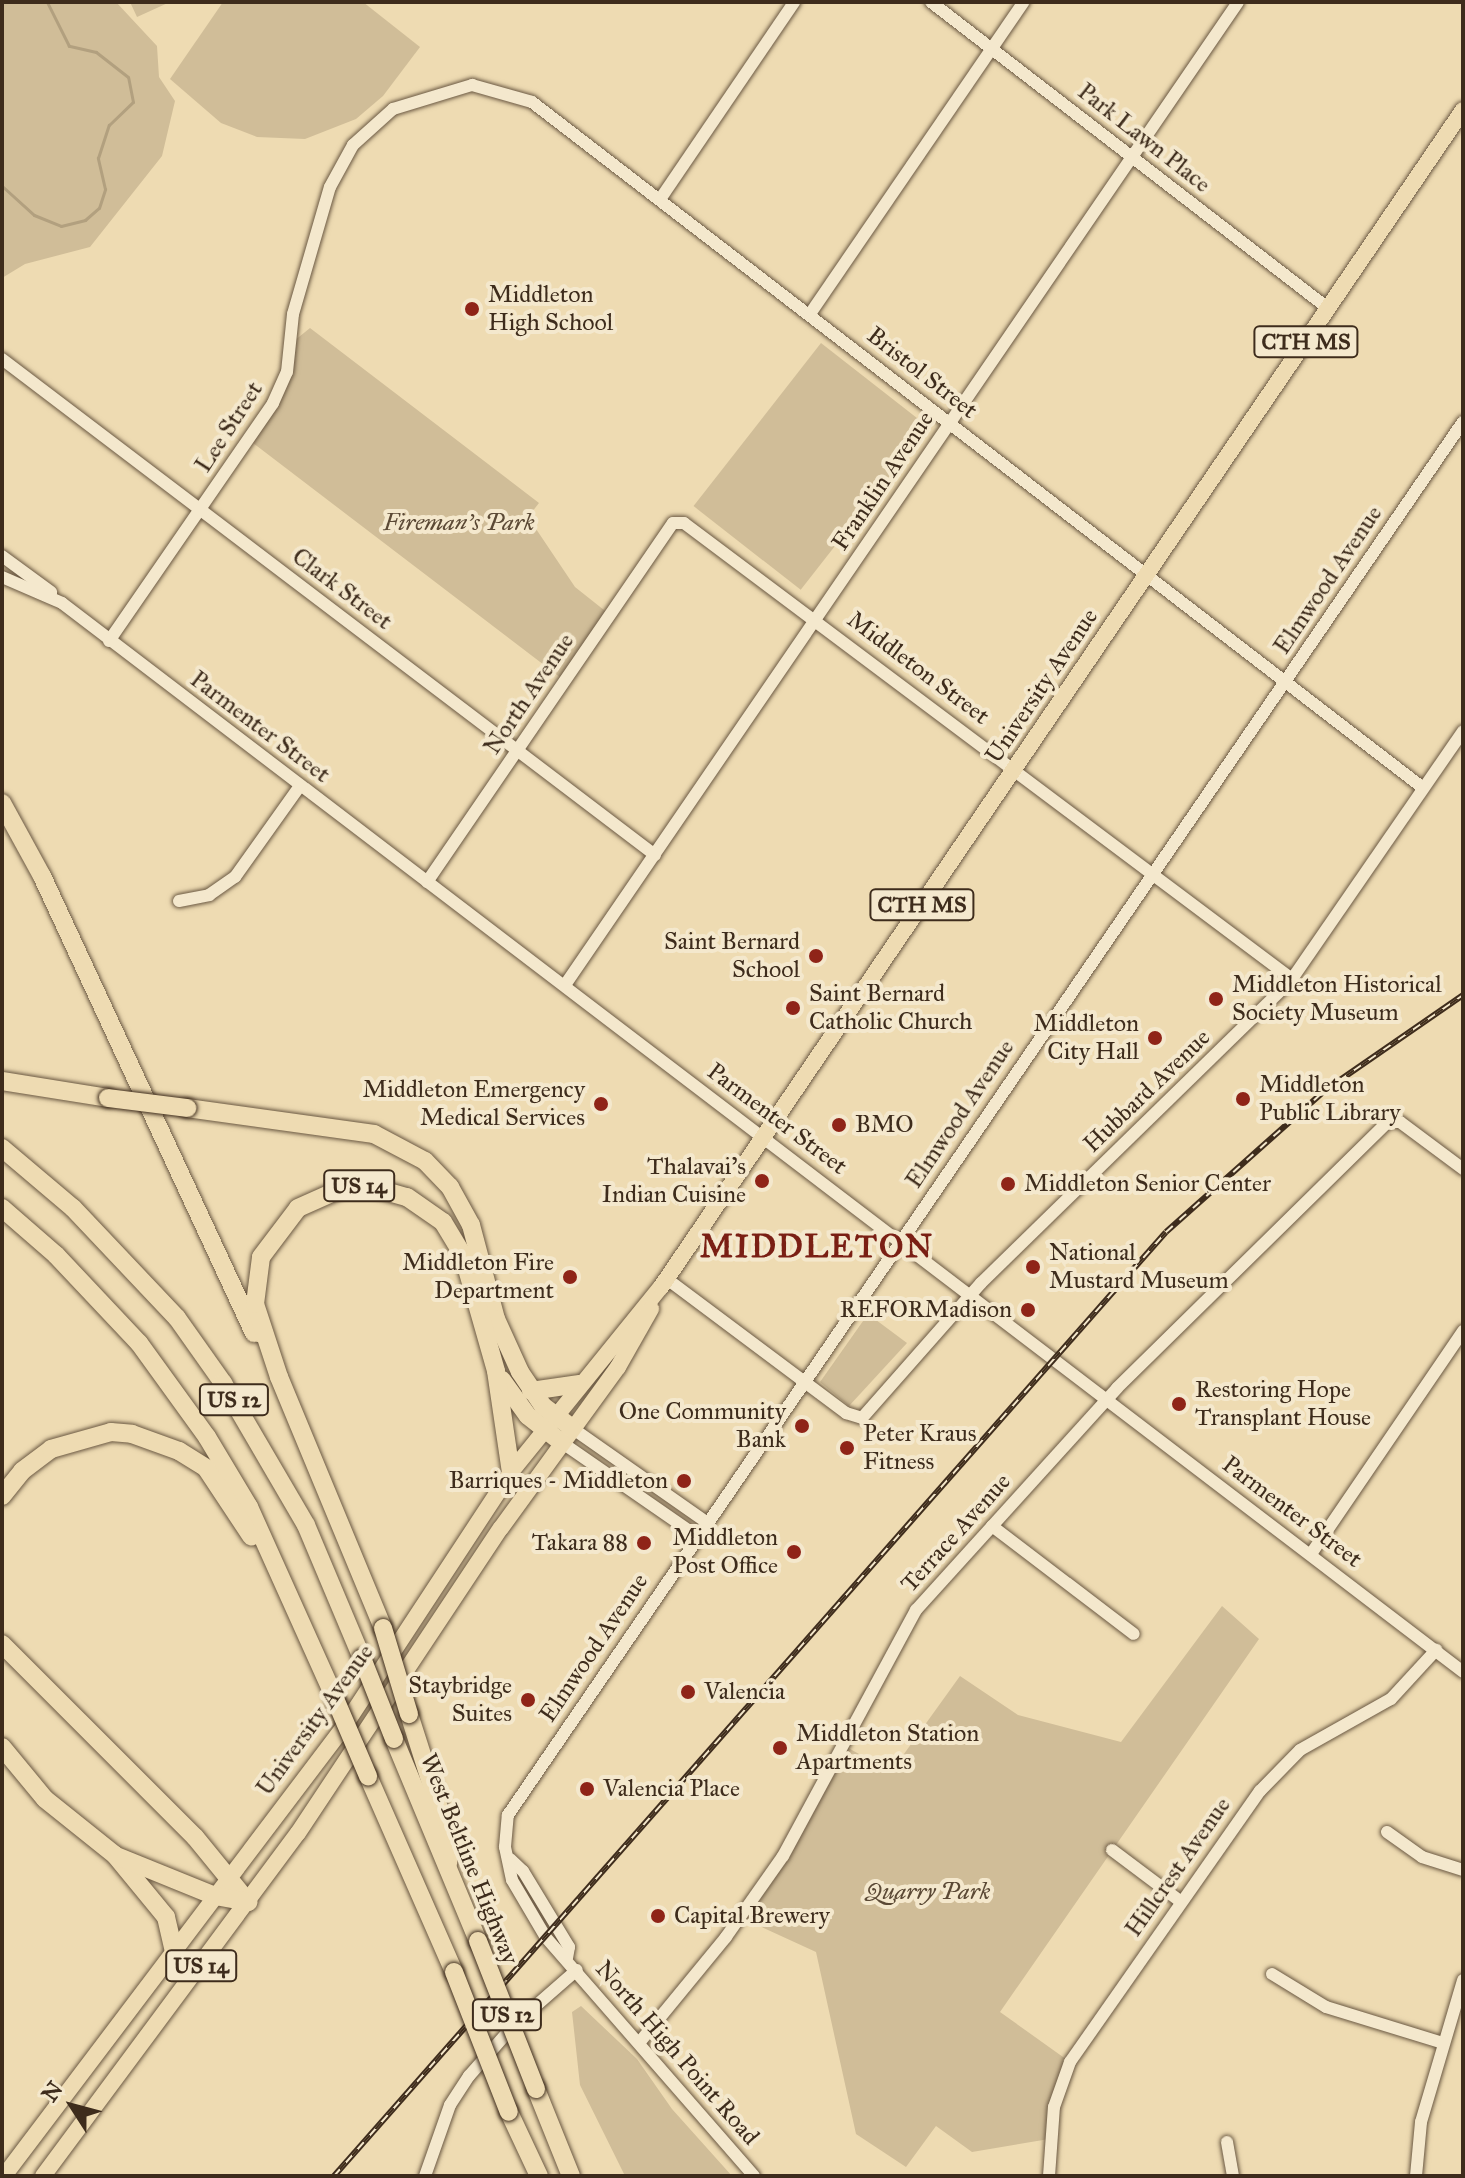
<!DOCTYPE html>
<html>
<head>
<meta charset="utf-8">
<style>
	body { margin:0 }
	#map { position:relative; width:1465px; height:2178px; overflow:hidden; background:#eedbb2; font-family:"IM FELL Great Primer",serif }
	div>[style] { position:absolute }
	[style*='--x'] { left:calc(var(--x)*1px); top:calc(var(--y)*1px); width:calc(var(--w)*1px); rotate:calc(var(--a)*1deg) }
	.green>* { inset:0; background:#d0bd98; transform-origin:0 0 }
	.stream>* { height:3px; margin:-1.5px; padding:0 1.5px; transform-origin:1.5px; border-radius:1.5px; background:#b2a07f }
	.roads { filter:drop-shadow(0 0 2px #6a5842) drop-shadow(0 0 2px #6a5842) }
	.minor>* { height:12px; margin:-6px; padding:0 6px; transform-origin:6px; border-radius:6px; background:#f4e8cd }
	.major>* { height:16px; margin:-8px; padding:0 8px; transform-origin:8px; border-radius:8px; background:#eedbb2 }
	.highway>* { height:18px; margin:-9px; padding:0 9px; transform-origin:9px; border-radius:9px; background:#eedbb2 }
	.rail>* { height:6px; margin-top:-3px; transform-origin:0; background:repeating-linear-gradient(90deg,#f4e8cd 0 9px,#3e2c1c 0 18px); box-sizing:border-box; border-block:2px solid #3e2c1c }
	.bridges { filter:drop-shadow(0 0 2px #3e2c1c) drop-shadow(0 0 2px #3e2c1c) }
	.highway-bridge>* { height:18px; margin:-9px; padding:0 9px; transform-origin:9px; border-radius:9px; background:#eedbb2 }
	.dots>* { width:22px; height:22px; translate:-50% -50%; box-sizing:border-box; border:4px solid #f4e8cd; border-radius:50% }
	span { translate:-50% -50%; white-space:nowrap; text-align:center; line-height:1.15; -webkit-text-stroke:8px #f4e8cd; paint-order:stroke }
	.shield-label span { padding:2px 6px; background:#f4e8cd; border:2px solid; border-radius:6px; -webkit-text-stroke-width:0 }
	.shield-label { font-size:22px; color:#3e2c1c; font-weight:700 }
	.street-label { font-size:24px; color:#3e2c1c }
	.poi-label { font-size:24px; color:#3e2c1c }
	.left { translate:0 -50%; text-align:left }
	.right { translate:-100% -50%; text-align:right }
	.park-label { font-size:24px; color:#5b4935; font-style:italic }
	.district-label { font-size:32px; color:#7a1f14; font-weight:700; letter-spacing:2px }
	.frame { position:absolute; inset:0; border:4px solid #3e2c1c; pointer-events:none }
	.north { position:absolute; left:32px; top:2066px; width:80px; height:80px; -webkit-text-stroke:6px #f4e8cd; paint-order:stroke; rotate:306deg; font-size:22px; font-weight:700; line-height:32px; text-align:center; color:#3e2c1c }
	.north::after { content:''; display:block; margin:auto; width:28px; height:36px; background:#3e2c1c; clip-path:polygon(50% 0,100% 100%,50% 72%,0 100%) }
</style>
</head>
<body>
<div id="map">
	<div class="green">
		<div style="clip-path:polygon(2px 2px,116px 2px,157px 46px,159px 77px,175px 101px,162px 156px,90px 247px,25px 264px,2px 278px)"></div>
		<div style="clip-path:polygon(130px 2px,170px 2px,137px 17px)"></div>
		<div style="clip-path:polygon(223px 2px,363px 2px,420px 47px,383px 96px,356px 119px,305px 139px,257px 137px,221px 123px,170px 79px)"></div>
		<div style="clip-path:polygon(310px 328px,539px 503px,528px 517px,575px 587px,609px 614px,565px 681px,249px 440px,273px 403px,294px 341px)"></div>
		<div style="left:821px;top:343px;width:136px;height:207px;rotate:38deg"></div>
		<div style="clip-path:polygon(868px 1314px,907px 1343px,849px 1406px,820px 1382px)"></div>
		<div style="clip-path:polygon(1222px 1606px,1259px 1639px,1000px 2012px,1070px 2062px,1049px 2139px,972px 2152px,936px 2126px,906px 2167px,856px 2134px,816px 1952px,740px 1917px,843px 1745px,891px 1772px,960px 1676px,1018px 1715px,1121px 1742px)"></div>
		<div style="clip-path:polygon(581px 2006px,637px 2059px,672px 2109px,732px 2176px,625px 2176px,580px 2085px,572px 2012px)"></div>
	</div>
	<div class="stream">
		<div style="--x:2;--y:186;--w:43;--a:42.2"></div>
		<div style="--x:34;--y:215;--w:29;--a:22"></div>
		<div style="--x:61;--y:226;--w:25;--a:-14"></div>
		<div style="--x:85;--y:220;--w:18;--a:-41"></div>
		<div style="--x:99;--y:208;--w:20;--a:-72"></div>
		<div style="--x:105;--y:189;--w:32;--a:-103"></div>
		<div style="--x:98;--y:158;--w:35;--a:-72"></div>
		<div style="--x:109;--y:125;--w:33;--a:-44"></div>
		<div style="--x:133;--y:102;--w:25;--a:-101"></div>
		<div style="--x:128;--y:77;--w:41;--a:-142"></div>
		<div style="--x:96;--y:52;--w:28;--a:-167"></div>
		<div style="--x:69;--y:46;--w:49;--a:-116.6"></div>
	</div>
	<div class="roads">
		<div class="minor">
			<div style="--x:931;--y:2;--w:503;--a:37.65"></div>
			<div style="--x:661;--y:198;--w:237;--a:-55.8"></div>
			<div style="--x:810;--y:314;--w:378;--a:-55.6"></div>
			<div style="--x:2;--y:359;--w:820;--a:37.22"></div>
			<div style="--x:2;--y:556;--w:61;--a:36.3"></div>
			<div style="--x:2;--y:577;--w:65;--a:23.4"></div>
			<div style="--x:62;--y:603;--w:1762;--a:37.34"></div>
			<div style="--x:109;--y:641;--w:289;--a:-55.4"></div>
			<div style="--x:273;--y:403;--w:34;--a:-66"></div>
			<div style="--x:287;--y:372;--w:58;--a:-84.1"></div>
			<div style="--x:293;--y:314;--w:132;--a:-73.8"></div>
			<div style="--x:330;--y:187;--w:48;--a:-61.3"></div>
			<div style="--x:353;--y:145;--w:54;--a:-42"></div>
			<div style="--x:393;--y:109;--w:83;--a:-16.9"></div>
			<div style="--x:472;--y:85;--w:62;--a:15.8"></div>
			<div style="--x:532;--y:102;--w:1124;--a:37.59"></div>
			<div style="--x:427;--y:882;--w:435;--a:-55.6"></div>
			<div style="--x:673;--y:523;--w:11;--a:0"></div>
			<div style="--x:684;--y:523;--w:760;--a:36.87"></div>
			<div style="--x:179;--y:901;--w:31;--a:-11"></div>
			<div style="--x:209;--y:895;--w:32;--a:-35"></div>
			<div style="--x:235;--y:877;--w:112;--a:-54.5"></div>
			<div style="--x:565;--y:985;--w:1191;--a:-55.6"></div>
			<div style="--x:667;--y:1279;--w:224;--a:36.8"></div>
			<div style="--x:846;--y:1413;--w:17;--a:17"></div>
			<div style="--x:862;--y:1418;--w:180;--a:-48.6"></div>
			<div style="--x:981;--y:1283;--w:435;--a:-44.3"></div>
			<div style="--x:1292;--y:979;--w:301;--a:-55.4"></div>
			<div style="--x:572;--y:1428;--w:164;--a:35"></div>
			<div style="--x:561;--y:1442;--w:165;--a:34.7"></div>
			<div style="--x:992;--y:1526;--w:178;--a:37.3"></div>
			<div style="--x:1311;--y:1554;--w:270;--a:-55.7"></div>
			<div style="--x:1387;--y:1832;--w:43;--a:35.5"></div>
			<div style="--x:1422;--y:1857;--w:43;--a:17.6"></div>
			<div style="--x:1112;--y:1850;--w:85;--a:36.9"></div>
			<div style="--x:510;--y:1859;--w:18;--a:43"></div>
			<div style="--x:523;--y:1871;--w:89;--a:58.8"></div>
			<div style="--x:569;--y:1947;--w:11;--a:100"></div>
			<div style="--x:1272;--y:1974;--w:63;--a:31.4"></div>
			<div style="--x:1326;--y:2007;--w:122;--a:17.1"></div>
			<div style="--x:639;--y:2043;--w:137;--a:-50.6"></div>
			<div style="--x:726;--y:1937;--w:99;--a:-54.9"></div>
			<div style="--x:783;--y:1856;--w:280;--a:-61.6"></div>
			<div style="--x:916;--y:1610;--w:299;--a:-47.8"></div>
			<div style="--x:1117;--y:1388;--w:380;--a:-44.5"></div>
			<div style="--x:1388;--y:1122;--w:12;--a:0"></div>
			<div style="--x:1400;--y:1122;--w:79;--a:36.7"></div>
			<div style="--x:1227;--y:2142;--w:35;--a:80"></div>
			<div style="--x:425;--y:2176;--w:75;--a:-70.6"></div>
			<div style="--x:450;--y:2105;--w:35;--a:-57"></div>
			<div style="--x:469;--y:2076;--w:69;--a:-48.5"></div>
			<div style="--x:515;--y:2024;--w:82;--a:-41.1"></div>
			<div style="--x:754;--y:2176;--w:318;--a:-131.1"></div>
			<div style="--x:545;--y:1936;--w:65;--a:-120.5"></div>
			<div style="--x:512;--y:1880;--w:34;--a:-102"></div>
			<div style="--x:505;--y:1847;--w:32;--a:-85"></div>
			<div style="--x:508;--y:1815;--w:1689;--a:-55.57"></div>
			<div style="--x:1049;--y:2176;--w:69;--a:-85.9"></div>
			<div style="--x:1054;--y:2107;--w:48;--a:-70.4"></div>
			<div style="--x:1070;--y:2062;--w:331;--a:-55"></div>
			<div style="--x:1260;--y:1791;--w:57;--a:-45.7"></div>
			<div style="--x:1300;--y:1750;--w:104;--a:-29.3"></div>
			<div style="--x:1391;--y:1699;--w:67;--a:-47.4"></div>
			<div style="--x:1416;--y:2176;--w:54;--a:-84.7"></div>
			<div style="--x:1421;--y:2122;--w:148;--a:-73.5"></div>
		</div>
		<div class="major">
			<div style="--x:4;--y:2176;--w:562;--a:-52.89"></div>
			<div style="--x:343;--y:1728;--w:306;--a:-56.7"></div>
			<div style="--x:511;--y:1472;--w:238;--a:-51"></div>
			<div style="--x:661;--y:1287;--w:1424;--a:-55.73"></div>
			<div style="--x:43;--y:2176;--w:427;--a:-53.4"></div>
			<div style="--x:298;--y:1833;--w:366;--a:-56.4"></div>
			<div style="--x:501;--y:1528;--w:199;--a:-54"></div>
			<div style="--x:618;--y:1367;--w:67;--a:-60.4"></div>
		</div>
		<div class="highway">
			<div style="--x:2;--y:803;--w:83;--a:61.3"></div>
			<div style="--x:42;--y:876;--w:504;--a:65.11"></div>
			<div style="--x:2;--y:1081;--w:107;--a:9.1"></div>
			<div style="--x:187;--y:1108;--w:189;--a:7.9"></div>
			<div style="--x:374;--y:1134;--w:58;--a:27.9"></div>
			<div style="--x:425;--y:1161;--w:36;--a:46"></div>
			<div style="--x:450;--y:1187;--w:43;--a:61.1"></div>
			<div style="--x:471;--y:1225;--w:97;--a:75.1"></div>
			<div style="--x:496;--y:1319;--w:58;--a:65.6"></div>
			<div style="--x:520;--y:1372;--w:41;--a:55.9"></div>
			<div style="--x:543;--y:1406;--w:36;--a:37"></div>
			<div style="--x:2;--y:1148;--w:93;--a:40.2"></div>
			<div style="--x:73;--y:1208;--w:151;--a:46.6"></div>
			<div style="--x:177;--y:1318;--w:80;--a:54.7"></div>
			<div style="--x:223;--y:1383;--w:164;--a:59.7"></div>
			<div style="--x:306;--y:1525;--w:144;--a:67.2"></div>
			<div style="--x:2;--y:1208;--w:72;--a:41"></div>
			<div style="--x:56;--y:1255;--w:121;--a:46.7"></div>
			<div style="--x:139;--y:1343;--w:116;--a:54.1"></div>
			<div style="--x:207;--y:1437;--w:82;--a:59"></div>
			<div style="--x:249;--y:1507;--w:213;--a:65.8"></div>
			<div style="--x:502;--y:1380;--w:44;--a:54.2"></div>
			<div style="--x:528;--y:1416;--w:42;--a:38.2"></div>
			<div style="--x:531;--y:1391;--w:49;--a:-8.3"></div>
			<div style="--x:2;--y:1496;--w:32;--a:-51"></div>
			<div style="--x:22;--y:1471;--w:36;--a:-37"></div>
			<div style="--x:51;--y:1449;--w:62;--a:-15.8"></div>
			<div style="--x:111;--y:1432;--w:21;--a:5"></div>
			<div style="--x:132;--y:1434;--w:50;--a:19.9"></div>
			<div style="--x:179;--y:1451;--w:32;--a:32"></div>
			<div style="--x:206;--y:1468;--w:82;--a:56.5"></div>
			<div style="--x:383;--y:1628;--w:272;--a:-112.5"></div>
			<div style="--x:279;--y:1377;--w:77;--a:-108.2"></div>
			<div style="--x:255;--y:1304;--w:47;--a:-82.7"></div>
			<div style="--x:261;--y:1257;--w:61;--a:-52.9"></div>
			<div style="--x:298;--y:1208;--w:51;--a:-24.1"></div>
			<div style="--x:345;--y:1187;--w:26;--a:0"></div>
			<div style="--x:371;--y:1187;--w:37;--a:16"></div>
			<div style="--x:407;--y:1197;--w:44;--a:34.8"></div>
			<div style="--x:443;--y:1222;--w:39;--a:59"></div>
			<div style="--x:463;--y:1255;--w:121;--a:74.1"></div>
			<div style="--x:496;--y:1371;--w:102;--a:81.6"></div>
			<div style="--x:2;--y:1644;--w:273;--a:45"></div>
			<div style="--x:195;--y:1837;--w:84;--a:50.8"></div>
			<div style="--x:409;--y:1714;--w:131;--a:72.3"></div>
			<div style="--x:449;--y:1839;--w:24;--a:92"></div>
			<div style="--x:394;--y:1739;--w:219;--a:67.4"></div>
			<div style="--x:2;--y:1747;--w:67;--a:50.4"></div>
			<div style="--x:45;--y:1799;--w:90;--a:38.7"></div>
			<div style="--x:115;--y:1855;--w:80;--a:50.6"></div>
			<div style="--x:166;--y:1917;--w:35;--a:77"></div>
			<div style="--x:368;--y:1776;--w:214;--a:66.3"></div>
			<div style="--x:119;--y:1857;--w:104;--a:22.1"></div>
			<div style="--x:215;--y:1896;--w:34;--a:10"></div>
			<div style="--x:536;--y:2089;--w:94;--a:68.1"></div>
			<div style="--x:509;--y:2112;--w:71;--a:64.9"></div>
		</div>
	</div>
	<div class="rail">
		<div style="--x:334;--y:2176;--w:1258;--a:-48.61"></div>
		<div style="--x:1166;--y:1232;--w:212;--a:-41.7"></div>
		<div style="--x:1324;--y:1091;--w:169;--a:-34.6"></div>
	</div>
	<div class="bridges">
		<div class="highway-bridge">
			<div style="--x:108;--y:1098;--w:80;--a:7.2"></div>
			<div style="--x:383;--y:1628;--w:90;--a:73.2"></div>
			<div style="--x:362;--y:1658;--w:87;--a:68.4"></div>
			<div style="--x:336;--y:1701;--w:82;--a:66.9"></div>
			<div style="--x:478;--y:1941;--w:159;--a:68.6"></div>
			<div style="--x:454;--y:1972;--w:150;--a:68.6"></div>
		</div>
	</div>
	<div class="dots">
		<div style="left:472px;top:309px;background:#8f2418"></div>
		<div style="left:816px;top:956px;background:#8f2418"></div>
		<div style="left:1216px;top:999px;background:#8f2418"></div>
		<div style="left:793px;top:1008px;background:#8f2418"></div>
		<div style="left:1155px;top:1038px;background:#8f2418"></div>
		<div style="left:1243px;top:1099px;background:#8f2418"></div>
		<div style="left:601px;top:1104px;background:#8f2418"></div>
		<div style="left:839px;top:1125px;background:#8f2418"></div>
		<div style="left:762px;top:1181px;background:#8f2418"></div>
		<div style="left:1008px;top:1184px;background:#8f2418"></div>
		<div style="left:1033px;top:1267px;background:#8f2418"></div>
		<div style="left:570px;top:1277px;background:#8f2418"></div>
		<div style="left:1028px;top:1310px;background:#8f2418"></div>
		<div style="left:1179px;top:1404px;background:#8f2418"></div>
		<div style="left:802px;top:1426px;background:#8f2418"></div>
		<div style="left:847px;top:1448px;background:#8f2418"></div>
		<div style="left:684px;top:1481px;background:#8f2418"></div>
		<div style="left:644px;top:1543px;background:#8f2418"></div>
		<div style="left:794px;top:1552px;background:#8f2418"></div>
		<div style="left:688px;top:1692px;background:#8f2418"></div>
		<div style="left:528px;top:1700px;background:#8f2418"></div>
		<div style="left:780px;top:1748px;background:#8f2418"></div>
		<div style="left:587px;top:1789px;background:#8f2418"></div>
		<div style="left:658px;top:1916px;background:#8f2418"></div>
	</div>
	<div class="shield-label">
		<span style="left:1306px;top:342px">CTH MS</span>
		<span style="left:922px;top:905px">CTH MS</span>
		<span style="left:359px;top:1186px">US 14</span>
		<span style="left:234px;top:1400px">US 12</span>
		<span style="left:201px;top:1966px">US 14</span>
		<span style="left:507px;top:2015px">US 12</span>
	</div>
	<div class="street-label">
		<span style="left:1144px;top:138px;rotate:38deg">Park Lawn Place</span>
		<span style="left:922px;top:373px;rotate:38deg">Bristol Street</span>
		<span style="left:229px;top:427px;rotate:-57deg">Lee Street</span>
		<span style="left:883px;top:481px;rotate:-56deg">Franklin Avenue</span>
		<span style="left:1328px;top:580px;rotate:-56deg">Elmwood Avenue</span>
		<span style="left:342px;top:589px;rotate:37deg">Clark Street</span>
		<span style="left:918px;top:668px;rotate:37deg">Middleton Street</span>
		<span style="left:1042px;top:686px;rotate:-56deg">University Avenue</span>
		<span style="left:529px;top:694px;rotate:-56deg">North Avenue</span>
		<span style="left:260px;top:727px;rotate:37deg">Parmenter Street</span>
		<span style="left:1147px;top:1091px;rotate:-44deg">Hubbard Avenue</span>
		<span style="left:960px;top:1114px;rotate:-56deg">Elmwood Avenue</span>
		<span style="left:777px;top:1119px;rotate:37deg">Parmenter Street</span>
		<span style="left:1292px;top:1512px;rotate:37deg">Parmenter Street</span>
		<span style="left:956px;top:1533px;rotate:-48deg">Terrace Avenue</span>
		<span style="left:594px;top:1648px;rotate:-56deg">Elmwood Avenue</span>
		<span style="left:315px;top:1720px;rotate:-54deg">University Avenue</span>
		<span style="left:469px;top:1859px;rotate:68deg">West Beltline Highway</span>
		<span style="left:1178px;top:1867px;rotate:-55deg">Hillcrest Avenue</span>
		<span style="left:677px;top:2053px;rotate:49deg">North High Point Road</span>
	</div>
	<div class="poi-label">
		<span class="left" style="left:488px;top:309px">Middleton<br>High School</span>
		<span class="right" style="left:800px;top:956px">Saint Bernard<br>School</span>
		<span class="left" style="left:1232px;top:999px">Middleton Historical<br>Society Museum</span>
		<span class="left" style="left:809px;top:1008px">Saint Bernard<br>Catholic Church</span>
		<span class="right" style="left:1139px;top:1038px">Middleton<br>City Hall</span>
		<span class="left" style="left:1259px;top:1099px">Middleton<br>Public Library</span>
		<span class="right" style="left:585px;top:1104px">Middleton Emergency<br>Medical Services</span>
		<span class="left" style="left:855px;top:1125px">BMO</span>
		<span class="right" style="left:746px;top:1181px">Thalavai's<br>Indian Cuisine</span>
		<span class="left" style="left:1024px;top:1184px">Middleton Senior Center</span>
		<span class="left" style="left:1049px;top:1267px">National<br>Mustard Museum</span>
		<span class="right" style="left:554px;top:1277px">Middleton Fire<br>Department</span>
		<span class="right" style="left:1012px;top:1310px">REFORMadison</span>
		<span class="left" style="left:1195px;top:1404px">Restoring Hope<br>Transplant House</span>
		<span class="right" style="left:786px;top:1426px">One Community<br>Bank</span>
		<span class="left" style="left:863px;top:1448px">Peter Kraus<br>Fitness</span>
		<span class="right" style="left:668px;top:1481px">Barriques - Middleton</span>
		<span class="right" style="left:778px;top:1552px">Middleton<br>Post Office</span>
		<span class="right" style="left:628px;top:1543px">Takara 88</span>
		<span class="right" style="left:512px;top:1700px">Staybridge<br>Suites</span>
		<span class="left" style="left:704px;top:1692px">Valencia</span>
		<span class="left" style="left:796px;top:1748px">Middleton Station<br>Apartments</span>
		<span class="left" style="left:603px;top:1789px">Valencia Place</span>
		<span class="left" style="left:674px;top:1916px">Capital Brewery</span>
	</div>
	<div class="park-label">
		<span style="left:459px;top:523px">Fireman's Park</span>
		<span style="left:928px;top:1892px">Quarry Park</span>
	</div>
	<div class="district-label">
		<span style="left:817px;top:1247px">MIDDLETON</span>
	</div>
	<div class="frame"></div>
	<div class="north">N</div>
</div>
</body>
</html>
